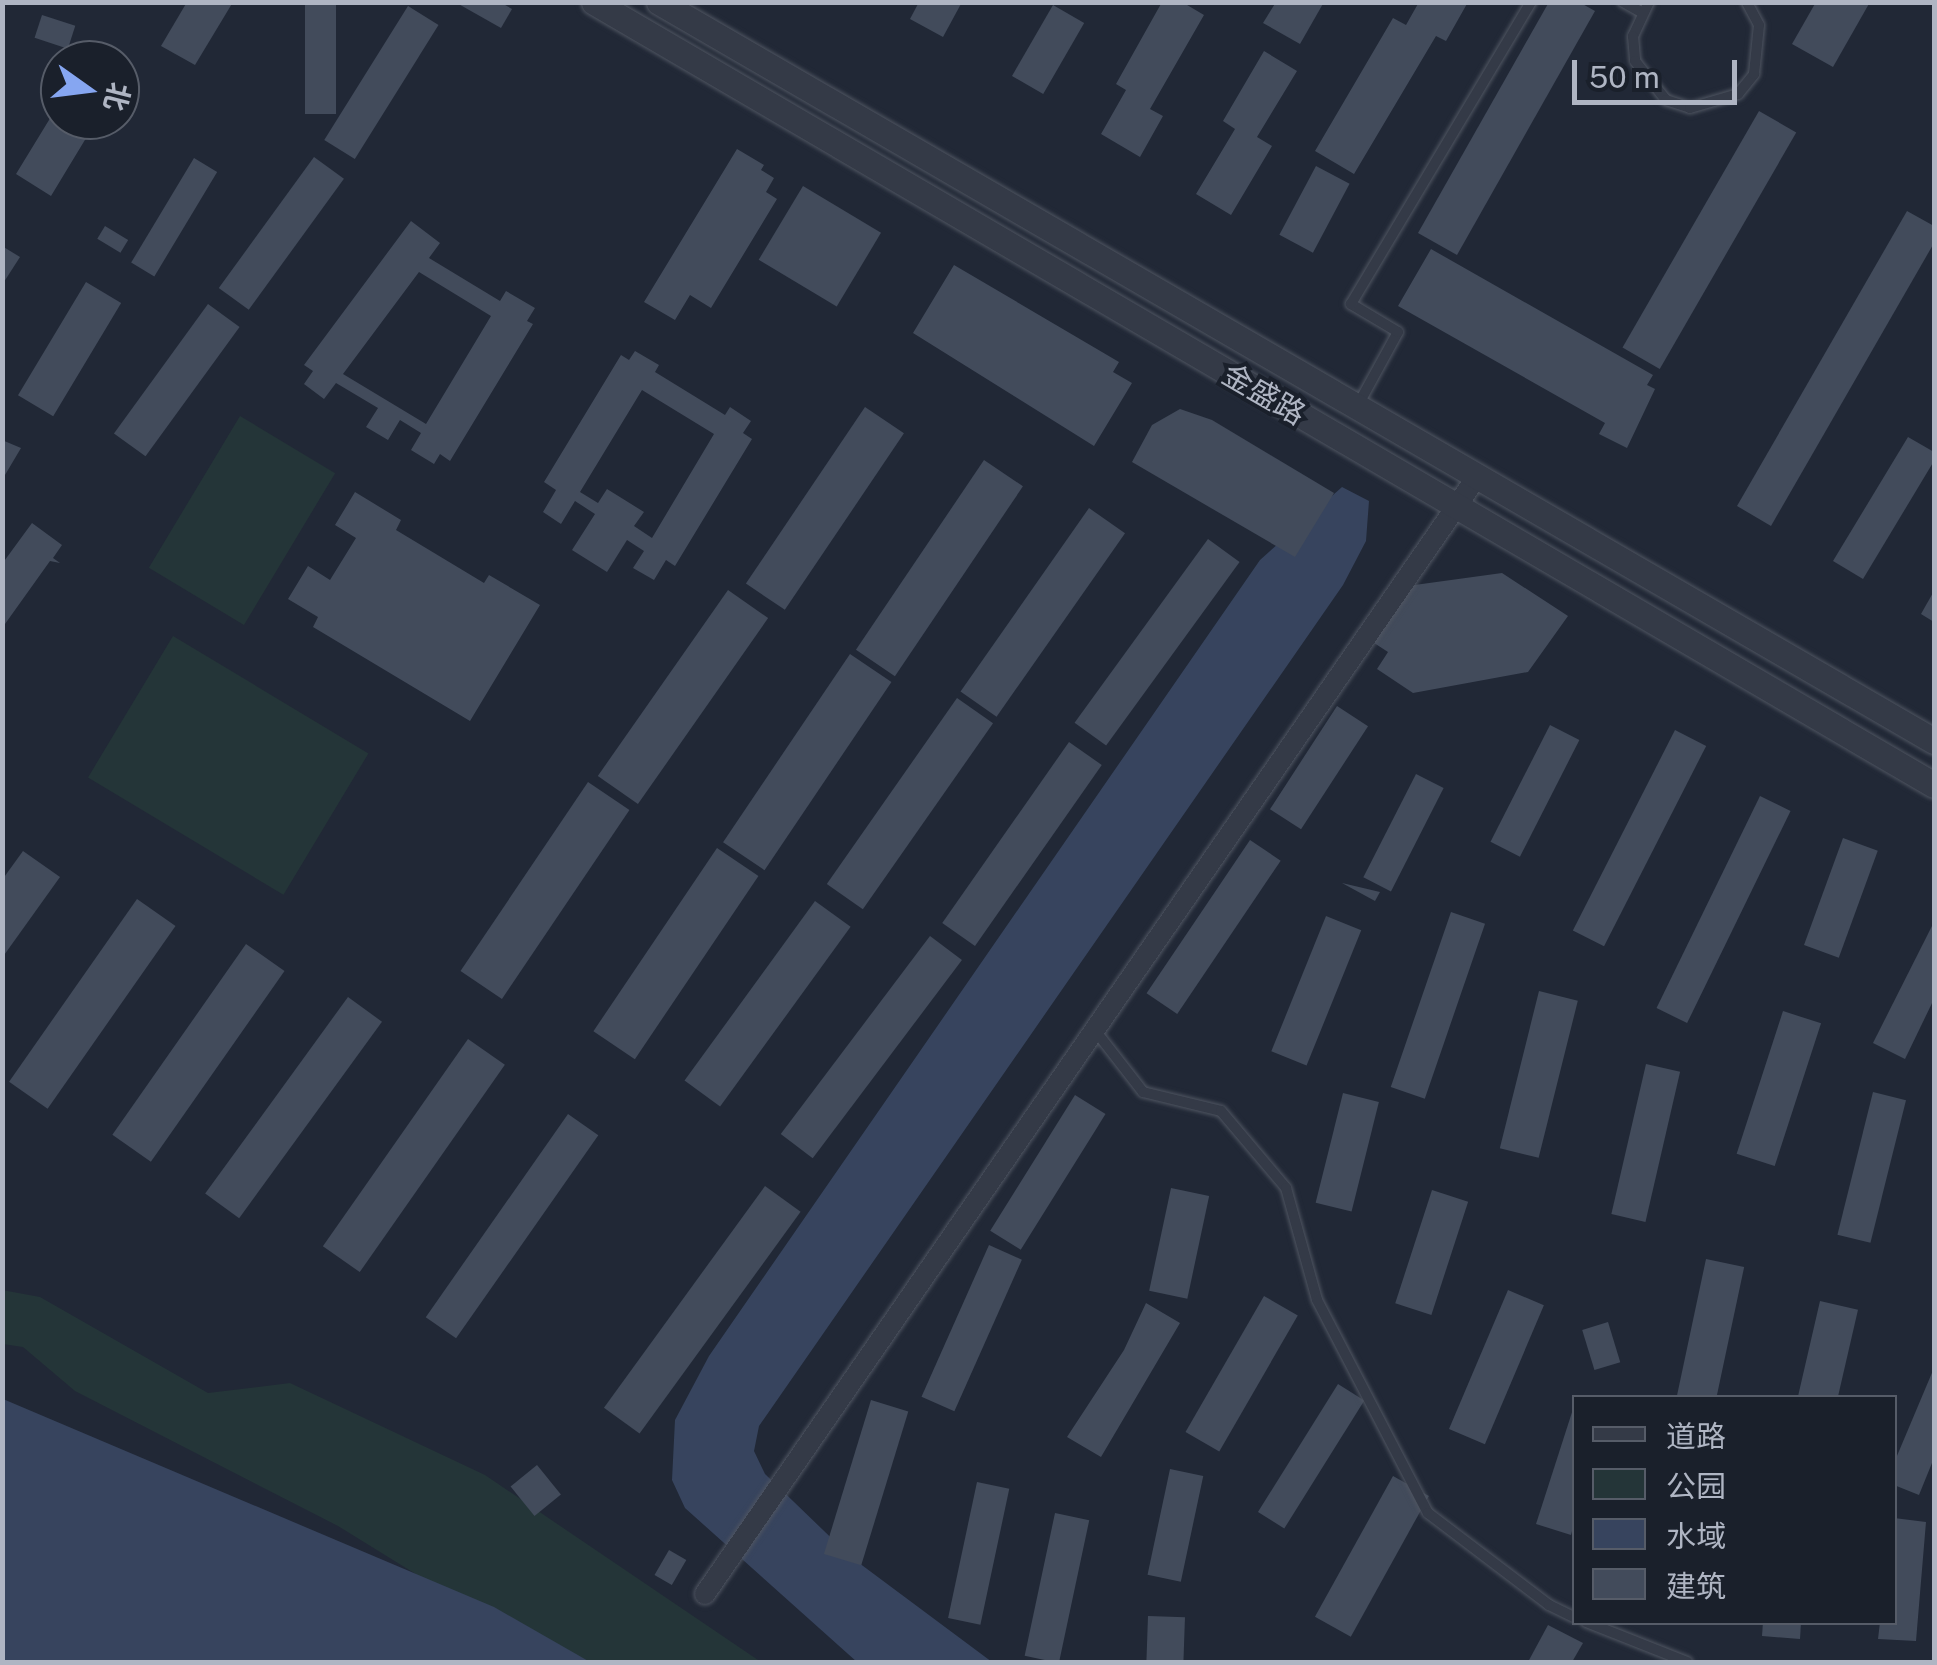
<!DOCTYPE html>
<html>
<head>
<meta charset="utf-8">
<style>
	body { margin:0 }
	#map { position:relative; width:1937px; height:1665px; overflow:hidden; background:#212836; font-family:"Public Sans","Noto Sans SC",sans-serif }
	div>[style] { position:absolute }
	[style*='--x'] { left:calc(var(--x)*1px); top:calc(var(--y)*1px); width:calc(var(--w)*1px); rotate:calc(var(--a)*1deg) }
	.green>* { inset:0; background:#243538; transform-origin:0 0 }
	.water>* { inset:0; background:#37445e }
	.building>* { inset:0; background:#424b5b; transform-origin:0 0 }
	.roads { filter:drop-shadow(0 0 2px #4f5561) drop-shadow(0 0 2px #4f5561) }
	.service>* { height:10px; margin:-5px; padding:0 5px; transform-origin:5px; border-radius:5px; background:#343a47 }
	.minor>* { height:20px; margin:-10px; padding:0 10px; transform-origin:10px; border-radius:10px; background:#343a47 }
	.tertiary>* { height:25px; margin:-12.5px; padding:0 12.5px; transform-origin:12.5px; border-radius:12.5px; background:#343a47 }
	span { translate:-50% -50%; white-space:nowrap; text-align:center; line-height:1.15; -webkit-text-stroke:8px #1a202b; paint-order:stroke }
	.street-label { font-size:30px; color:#afb5c3 }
	.frame { position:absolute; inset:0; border:5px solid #afb5c3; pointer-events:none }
	.legend { position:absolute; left:1572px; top:1395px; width:325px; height:230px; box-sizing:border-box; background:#1a202b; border:2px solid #565c68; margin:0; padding:12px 18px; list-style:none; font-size:30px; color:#afb5c3 }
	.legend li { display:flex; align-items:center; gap:20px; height:50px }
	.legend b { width:50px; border:2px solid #565c68 }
	.north { position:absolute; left:40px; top:40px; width:100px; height:100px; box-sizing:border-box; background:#1a202b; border:2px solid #565c68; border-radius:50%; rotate:104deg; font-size:28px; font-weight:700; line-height:40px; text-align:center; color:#afb5c3 }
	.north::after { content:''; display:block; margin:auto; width:35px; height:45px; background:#86a6f1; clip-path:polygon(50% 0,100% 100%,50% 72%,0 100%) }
	.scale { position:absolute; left:1572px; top:60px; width:165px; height:45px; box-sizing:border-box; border:5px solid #afb5c3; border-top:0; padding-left:12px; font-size:30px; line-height:35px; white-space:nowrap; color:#afb5c3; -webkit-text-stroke:8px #1a202b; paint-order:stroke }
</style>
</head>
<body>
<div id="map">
	<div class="green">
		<div style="left:240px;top:416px;width:111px;height:177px;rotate:31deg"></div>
		<div style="left:173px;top:636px;width:228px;height:165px;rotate:31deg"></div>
		<div style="clip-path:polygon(2px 1290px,40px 1297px,208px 1393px,290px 1383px,485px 1475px,761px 1662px,558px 1662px,338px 1526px,75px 1391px,23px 1347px,3px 1344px)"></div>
	</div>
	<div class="water">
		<div style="clip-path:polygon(1342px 487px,1369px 501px,1366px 541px,1343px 585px,759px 1426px,754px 1451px,765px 1474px,851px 1557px,992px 1662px,857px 1662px,685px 1508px,672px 1480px,675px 1420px,709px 1356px,1260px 560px)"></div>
		<div style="clip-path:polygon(3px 1399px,494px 1607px,590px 1662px,3px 1662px)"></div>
	</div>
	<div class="building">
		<div style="clip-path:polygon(187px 2px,233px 2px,195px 65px,161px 46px)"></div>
		<div style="left:305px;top:2px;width:31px;height:112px"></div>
		<div style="clip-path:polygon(455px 2px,500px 2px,512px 9px,501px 28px)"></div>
		<div style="clip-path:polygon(919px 2px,962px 2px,943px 37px,910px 19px)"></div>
		<div style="clip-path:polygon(1162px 2px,1182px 2px,1204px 15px,1150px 109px,1163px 116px,1140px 157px,1101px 134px,1126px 90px,1116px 84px)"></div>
		<div style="clip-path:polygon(1276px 2px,1324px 2px,1300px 44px,1263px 23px)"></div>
		<div style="clip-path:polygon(1419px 2px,1468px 2px,1446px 41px,1436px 36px,1354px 174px,1315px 151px,1393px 18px,1406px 25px)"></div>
		<div style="clip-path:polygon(1549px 2px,1579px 2px,1595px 11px,1457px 255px,1418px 233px)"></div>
		<div style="clip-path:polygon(1816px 2px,1870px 2px,1833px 67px,1792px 44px)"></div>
		<div style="left:1053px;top:5px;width:36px;height:82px;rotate:30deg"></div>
		<div style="left:408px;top:6px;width:36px;height:158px;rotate:32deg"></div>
		<div style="left:42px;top:15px;width:35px;height:24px;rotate:18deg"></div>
		<div style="clip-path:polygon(1264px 51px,1297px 71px,1257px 137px,1272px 146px,1231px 215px,1196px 194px,1235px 129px,1223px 121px)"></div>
		<div style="clip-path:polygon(60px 102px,60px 120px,97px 120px,51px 196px,16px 174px)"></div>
		<div style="left:1759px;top:111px;width:43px;height:273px;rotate:30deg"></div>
		<div style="clip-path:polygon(737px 149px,764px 165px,761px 170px,774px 178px,766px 192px,777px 199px,711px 308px,690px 295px,675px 320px,644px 302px)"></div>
		<div style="left:314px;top:157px;width:37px;height:162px;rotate:36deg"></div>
		<div style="left:194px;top:158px;width:27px;height:122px;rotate:31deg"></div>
		<div style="left:1316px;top:166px;width:38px;height:78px;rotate:28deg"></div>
		<div style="left:803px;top:186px;width:91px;height:86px;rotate:31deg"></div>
		<div style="clip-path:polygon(1907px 211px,1934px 226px,1934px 243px,1771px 526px,1737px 506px)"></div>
		<div style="clip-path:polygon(evenodd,411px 221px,440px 243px,429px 258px,500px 301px,506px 291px,535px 308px,527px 321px,533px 324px,450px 461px,440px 454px,434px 464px,411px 450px,421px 433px,400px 420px,388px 440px,366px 427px,378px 408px,336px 383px,324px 399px,304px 384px,313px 371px,304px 365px,411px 221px,419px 272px,491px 316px,426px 424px,343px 374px,419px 272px)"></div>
		<div style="left:105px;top:226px;width:27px;height:15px;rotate:31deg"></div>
		<div style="clip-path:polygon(2px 246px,20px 257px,2px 285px)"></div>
		<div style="clip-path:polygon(1431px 249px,1653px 375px,1647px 385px,1655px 389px,1627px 448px,1599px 434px,1605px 423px,1398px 306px)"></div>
		<div style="clip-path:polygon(954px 265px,1119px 362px,1113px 372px,1132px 383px,1094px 446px,913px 333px)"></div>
		<div style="left:86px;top:282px;width:41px;height:132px;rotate:31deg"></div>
		<div style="left:208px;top:304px;width:39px;height:160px;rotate:36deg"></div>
		<div style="clip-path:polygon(evenodd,635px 351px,659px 365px,655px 372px,725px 415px,730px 407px,751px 421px,743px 433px,752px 439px,675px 566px,666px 560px,654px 580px,633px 568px,644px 551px,627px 540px,607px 572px,572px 550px,595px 514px,575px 501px,561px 524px,543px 512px,556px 490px,544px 482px,621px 355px,629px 360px,635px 351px,642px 390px,714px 434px,652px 538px,634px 526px,644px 512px,607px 489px,598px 503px,580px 492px,642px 390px)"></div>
		<div style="left:865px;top:407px;width:47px;height:213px;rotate:34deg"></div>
		<div style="clip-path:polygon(1180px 409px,1212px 420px,1334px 493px,1295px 557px,1132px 462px,1152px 425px)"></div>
		<div style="clip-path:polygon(1908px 437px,1934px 452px,1934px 461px,1863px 579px,1833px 561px)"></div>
		<div style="clip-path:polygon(2px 440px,21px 448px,2px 480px)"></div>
		<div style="left:984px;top:460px;width:47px;height:229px;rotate:34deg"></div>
		<div style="clip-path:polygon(355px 492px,401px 520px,396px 530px,484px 583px,489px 575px,540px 605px,470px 721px,313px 627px,318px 617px,288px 599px,308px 566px,330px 580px,356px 538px,335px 525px)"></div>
		<div style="left:1089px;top:508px;width:44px;height:224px;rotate:35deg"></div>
		<div style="clip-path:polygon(32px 523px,62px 545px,53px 558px,60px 563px,50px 561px,5px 624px,2px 564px)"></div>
		<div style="left:1208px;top:539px;width:39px;height:227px;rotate:36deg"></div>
		<div style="clip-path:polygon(1502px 573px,1568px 616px,1528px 672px,1413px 693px,1377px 669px,1388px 652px,1368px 639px,1400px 587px)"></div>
		<div style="left:728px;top:590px;width:49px;height:227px;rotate:35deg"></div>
		<div style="clip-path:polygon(1934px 591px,1934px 622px,1921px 614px)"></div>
		<div style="left:850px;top:654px;width:50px;height:227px;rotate:34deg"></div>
		<div style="left:957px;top:698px;width:44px;height:227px;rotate:35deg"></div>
		<div style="left:1337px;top:706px;width:37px;height:123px;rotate:33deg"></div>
		<div style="left:1550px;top:725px;width:33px;height:131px;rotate:27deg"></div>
		<div style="left:1675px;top:730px;width:35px;height:225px;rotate:27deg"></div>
		<div style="left:1069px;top:742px;width:40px;height:221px;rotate:35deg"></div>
		<div style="left:1416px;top:774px;width:31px;height:116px;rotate:27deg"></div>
		<div style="left:588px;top:782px;width:50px;height:228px;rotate:34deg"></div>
		<div style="left:1760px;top:796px;width:34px;height:236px;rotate:26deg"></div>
		<div style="left:1843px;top:838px;width:37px;height:114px;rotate:20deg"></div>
		<div style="left:1250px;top:840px;width:37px;height:185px;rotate:34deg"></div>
		<div style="left:717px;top:848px;width:50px;height:221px;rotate:34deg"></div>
		<div style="clip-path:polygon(23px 851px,60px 877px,2px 958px,2px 880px)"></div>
		<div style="clip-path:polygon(1342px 883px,1380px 892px,1375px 901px)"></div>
		<div style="left:137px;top:899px;width:47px;height:223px;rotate:35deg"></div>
		<div style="left:815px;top:901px;width:44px;height:222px;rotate:36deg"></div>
		<div style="left:1451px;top:912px;width:36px;height:185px;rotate:19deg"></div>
		<div style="left:1326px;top:916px;width:38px;height:146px;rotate:22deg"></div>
		<div style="clip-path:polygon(1934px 922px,1934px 999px,1905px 1059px,1873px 1043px)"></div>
		<div style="left:930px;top:936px;width:40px;height:248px;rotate:37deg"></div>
		<div style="left:246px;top:944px;width:47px;height:233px;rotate:35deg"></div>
		<div style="left:1539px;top:991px;width:40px;height:162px;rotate:14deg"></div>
		<div style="left:348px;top:997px;width:42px;height:243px;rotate:36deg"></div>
		<div style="left:1783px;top:1011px;width:40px;height:150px;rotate:18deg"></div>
		<div style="left:468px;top:1039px;width:45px;height:253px;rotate:35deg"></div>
		<div style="left:1646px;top:1064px;width:35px;height:154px;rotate:13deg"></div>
		<div style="left:1873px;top:1092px;width:34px;height:147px;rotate:14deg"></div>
		<div style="left:1343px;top:1093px;width:37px;height:113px;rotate:14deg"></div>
		<div style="left:1075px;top:1095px;width:36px;height:160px;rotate:32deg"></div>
		<div style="left:568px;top:1114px;width:37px;height:248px;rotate:35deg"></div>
		<div style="left:765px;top:1186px;width:44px;height:274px;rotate:36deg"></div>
		<div style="left:1171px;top:1188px;width:39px;height:105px;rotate:12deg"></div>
		<div style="left:1432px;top:1190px;width:38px;height:119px;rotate:18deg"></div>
		<div style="left:989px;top:1245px;width:36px;height:166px;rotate:24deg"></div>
		<div style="left:1706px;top:1259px;width:39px;height:143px;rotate:12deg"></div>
		<div style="left:1508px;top:1290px;width:39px;height:151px;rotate:23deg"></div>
		<div style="left:1264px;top:1296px;width:39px;height:157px;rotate:30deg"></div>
		<div style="left:1820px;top:1301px;width:39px;height:100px;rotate:13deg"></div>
		<div style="clip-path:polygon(1146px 1303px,1180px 1323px,1101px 1457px,1067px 1437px,1124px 1350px)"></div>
		<div style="left:1608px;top:1322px;width:42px;height:27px;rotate:73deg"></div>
		<div style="clip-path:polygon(1934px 1368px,1934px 1458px,1919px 1495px,1894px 1485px,1894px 1463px)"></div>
		<div style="left:1338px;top:1384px;width:31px;height:151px;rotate:32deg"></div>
		<div style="left:871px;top:1400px;width:39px;height:161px;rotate:17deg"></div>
		<div style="clip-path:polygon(1574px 1406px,1574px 1523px,1571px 1535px,1536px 1524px)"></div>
		<div style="left:537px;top:1465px;width:38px;height:34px;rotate:51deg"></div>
		<div style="left:1170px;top:1469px;width:34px;height:108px;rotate:12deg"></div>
		<div style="left:1393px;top:1476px;width:41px;height:161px;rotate:29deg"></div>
		<div style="left:977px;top:1482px;width:33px;height:139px;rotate:12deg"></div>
		<div style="left:1055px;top:1513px;width:35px;height:146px;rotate:12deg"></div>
		<div style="clip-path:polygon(1894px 1518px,1926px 1522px,1916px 1641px,1878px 1639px,1880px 1622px,1894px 1622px)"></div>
		<div style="left:669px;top:1550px;width:20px;height:29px;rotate:30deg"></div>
		<div style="left:1148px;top:1616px;width:37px;height:46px;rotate:2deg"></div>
		<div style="clip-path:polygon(1763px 1622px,1801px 1622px,1800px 1639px,1762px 1636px)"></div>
		<div style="clip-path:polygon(1548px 1625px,1583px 1643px,1572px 1662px,1528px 1662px)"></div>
	</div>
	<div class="roads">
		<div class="service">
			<div style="--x:1623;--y:2;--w:21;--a:29"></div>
			<div style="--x:1649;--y:2;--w:38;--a:115"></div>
			<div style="--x:1633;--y:36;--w:25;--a:85"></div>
			<div style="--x:1635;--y:61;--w:50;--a:51.5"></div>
			<div style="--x:1666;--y:100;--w:25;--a:18"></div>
			<div style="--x:1690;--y:108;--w:50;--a:-16.3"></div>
			<div style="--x:1738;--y:94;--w:26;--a:-51"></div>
			<div style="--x:1754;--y:74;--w:49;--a:-84.2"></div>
			<div style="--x:1759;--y:25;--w:26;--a:-118"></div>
			<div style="--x:1358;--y:405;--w:83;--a:-61.3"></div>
			<div style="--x:1398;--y:332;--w:55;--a:-149.2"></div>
			<div style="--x:1351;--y:304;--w:352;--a:-59.2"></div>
			<div style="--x:1094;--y:1029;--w:80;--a:52.1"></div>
			<div style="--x:1143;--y:1092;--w:80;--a:13.7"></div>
			<div style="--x:1221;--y:1111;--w:101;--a:49.8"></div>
			<div style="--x:1286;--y:1188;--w:116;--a:74.5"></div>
			<div style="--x:1317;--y:1300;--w:240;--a:62.5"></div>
			<div style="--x:1428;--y:1513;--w:152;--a:37.2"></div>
			<div style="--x:1549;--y:1605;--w:28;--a:26"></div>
			<div style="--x:1586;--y:1622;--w:109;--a:21.6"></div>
		</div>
		<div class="minor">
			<div style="--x:705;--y:1594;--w:1356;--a:-55.36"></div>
		</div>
		<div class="tertiary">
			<div style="--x:594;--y:2;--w:1552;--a:30.3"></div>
			<div style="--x:659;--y:2;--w:1474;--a:30.1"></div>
		</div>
	</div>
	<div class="street-label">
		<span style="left:1264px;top:394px;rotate:30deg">金盛路</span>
	</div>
	<div class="frame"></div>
	<ul class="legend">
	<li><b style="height:12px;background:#343a47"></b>道路</li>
	<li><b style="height:28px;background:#243538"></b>公园</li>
	<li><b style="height:28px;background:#37445e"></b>水域</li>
	<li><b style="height:28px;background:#424b5b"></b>建筑</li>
	</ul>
	<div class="north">北</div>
	<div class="scale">50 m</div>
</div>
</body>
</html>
